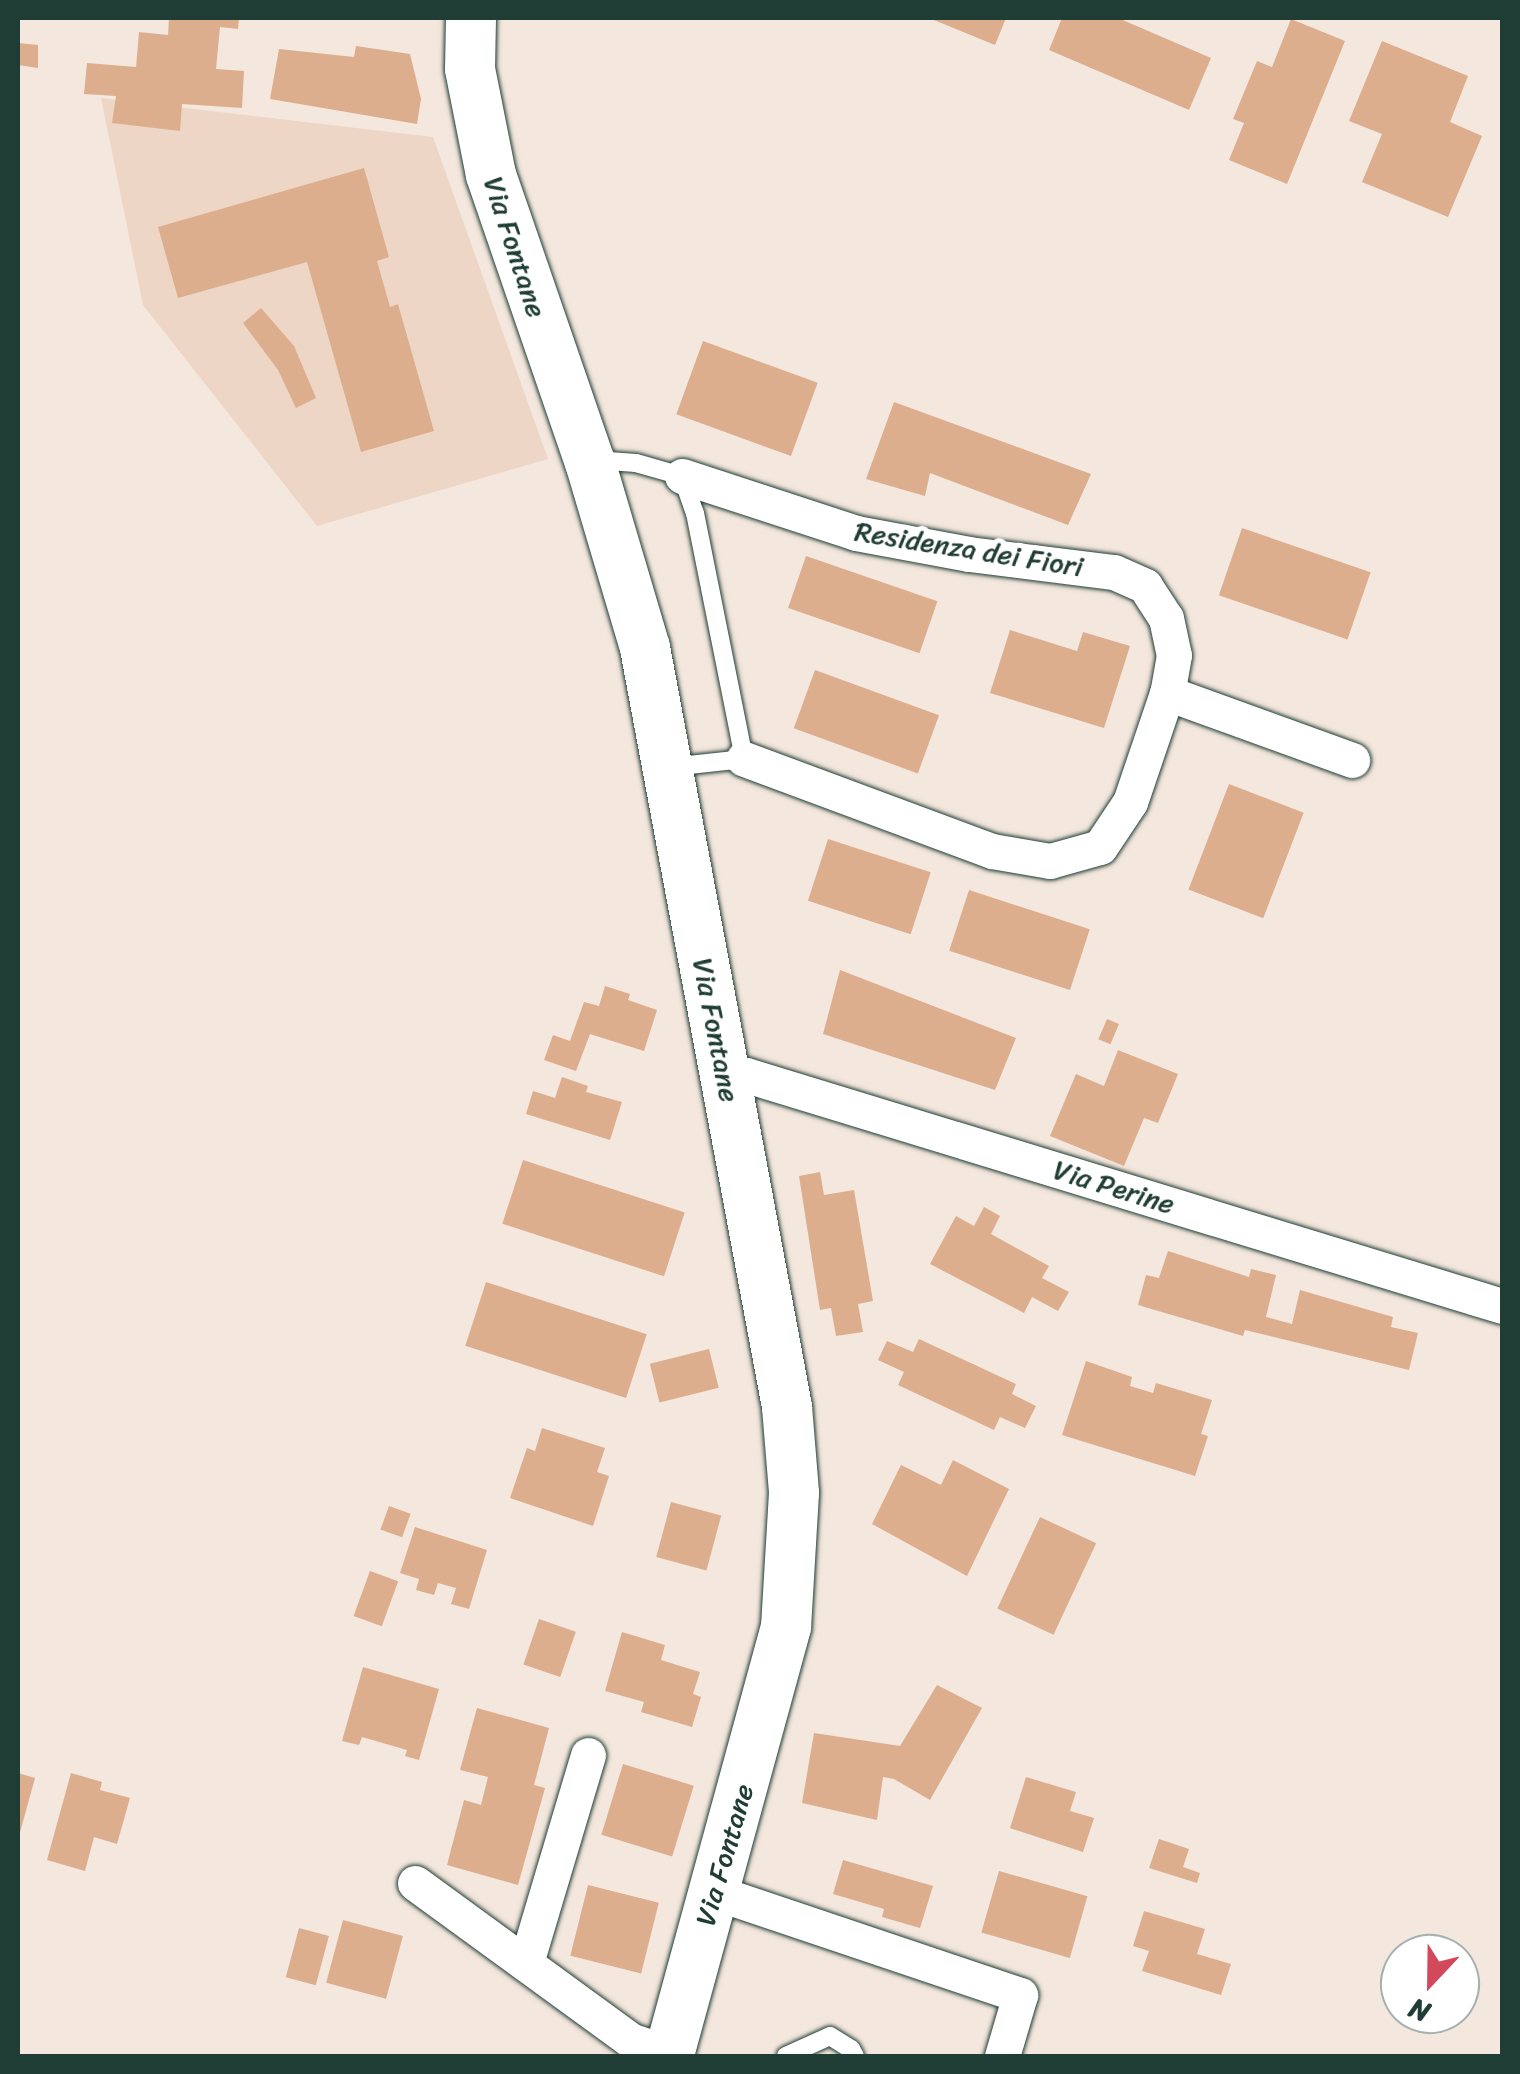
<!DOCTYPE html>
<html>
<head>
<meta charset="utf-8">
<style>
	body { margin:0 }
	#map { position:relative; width:1520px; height:2074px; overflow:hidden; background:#f4e7dd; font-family:Sriracha,sans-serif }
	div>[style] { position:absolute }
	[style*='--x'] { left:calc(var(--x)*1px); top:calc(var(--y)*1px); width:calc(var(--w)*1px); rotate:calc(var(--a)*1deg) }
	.built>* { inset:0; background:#edd6c5 }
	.building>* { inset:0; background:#dcae8e; transform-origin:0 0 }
	.roads { filter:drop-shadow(0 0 2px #1f3d34) drop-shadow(0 0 2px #1f3d34) }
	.lane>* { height:18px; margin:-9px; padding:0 9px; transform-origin:9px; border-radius:9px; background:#fff }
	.street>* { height:35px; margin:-17.5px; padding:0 17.5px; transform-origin:17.5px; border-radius:17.5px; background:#fff }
	.secondary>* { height:50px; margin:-25px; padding:0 25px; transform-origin:25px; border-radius:25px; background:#fff }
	span { translate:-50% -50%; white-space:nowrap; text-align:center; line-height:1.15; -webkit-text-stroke:10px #fff; paint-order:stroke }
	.street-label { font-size:28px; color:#1f3d34 }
	.frame { position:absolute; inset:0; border:20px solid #1f3d34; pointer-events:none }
	.north { position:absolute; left:1380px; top:1934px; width:100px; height:100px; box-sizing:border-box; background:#fff; border:2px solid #a5b1ae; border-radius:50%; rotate:202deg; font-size:28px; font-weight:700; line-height:40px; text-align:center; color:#1f3d34 }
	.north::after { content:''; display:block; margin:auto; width:35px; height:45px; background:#d1495b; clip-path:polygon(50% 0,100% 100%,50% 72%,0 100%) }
</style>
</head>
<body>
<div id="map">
	<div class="built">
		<div style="clip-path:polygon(101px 98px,433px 137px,548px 459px,317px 526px,143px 305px)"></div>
	</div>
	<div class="building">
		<div style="clip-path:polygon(169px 18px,239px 18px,238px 29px,220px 27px,216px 69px,244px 71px,242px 108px,182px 104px,180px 131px,112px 123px,116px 96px,84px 94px,87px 63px,136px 67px,139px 32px,168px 35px)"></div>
		<div style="clip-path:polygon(929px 18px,1006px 18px,995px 45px)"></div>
		<div style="clip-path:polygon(1062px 18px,1118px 18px,1211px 58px,1189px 110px,1049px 50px)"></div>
		<div style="clip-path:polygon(1291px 19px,1345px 41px,1287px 184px,1229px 160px,1244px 123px,1233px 119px,1257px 61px,1272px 67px)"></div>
		<div style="clip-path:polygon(1382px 41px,1468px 76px,1450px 122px,1482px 136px,1448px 217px,1362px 182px,1382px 134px,1349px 121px)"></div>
		<div style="clip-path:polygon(18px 43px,38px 45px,38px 68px,18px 65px)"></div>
		<div style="clip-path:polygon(356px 46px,410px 54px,421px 99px,417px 124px,270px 99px,279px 49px,354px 57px)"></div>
		<div style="clip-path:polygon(364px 168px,389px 257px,377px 261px,390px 307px,398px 304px,434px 431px,361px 452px,307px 262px,178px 298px,158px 227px)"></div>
		<div style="clip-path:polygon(261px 308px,294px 346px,316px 398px,296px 408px,278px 370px,243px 323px)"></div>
		<div style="left:703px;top:341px;width:122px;height:78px;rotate:20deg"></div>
		<div style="clip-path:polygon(894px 402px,1091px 474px,1068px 525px,930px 473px,925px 496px,866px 479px)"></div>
		<div style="left:1242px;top:528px;width:136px;height:71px;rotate:19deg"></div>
		<div style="left:806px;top:556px;width:139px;height:55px;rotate:19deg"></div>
		<div style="clip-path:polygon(1010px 630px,1077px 651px,1083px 632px,1130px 646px,1104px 728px,990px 693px)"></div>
		<div style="left:815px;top:670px;width:132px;height:62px;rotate:20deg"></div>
		<div style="left:1229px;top:784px;width:80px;height:113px;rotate:21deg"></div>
		<div style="left:828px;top:839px;width:108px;height:65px;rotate:18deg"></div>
		<div style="left:969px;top:890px;width:127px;height:64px;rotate:18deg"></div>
		<div style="clip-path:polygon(840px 970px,1016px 1038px,995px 1090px,823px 1034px)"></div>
		<div style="clip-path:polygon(605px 986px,630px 994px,628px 1000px,657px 1010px,644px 1051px,590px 1034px,576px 1071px,544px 1060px,553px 1035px,570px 1041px,584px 1002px,599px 1006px)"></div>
		<div style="left:1107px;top:1019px;width:13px;height:22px;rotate:23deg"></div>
		<div style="clip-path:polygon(1118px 1050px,1178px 1074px,1158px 1123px,1144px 1118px,1124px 1166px,1050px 1136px,1076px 1074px,1104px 1086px)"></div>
		<div style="clip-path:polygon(562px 1077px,588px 1086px,586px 1092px,622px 1102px,610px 1140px,526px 1114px,533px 1091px,555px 1098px)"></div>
		<div style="left:523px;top:1160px;width:170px;height:67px;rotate:18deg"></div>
		<div style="clip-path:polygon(820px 1172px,824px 1195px,854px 1190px,873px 1301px,858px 1304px,863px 1332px,836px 1336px,831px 1308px,820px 1310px,799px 1176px)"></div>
		<div style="clip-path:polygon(984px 1207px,1000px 1216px,991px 1234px,1049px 1266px,1042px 1278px,1069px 1292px,1058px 1311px,1032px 1297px,1024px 1313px,930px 1264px,956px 1216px,974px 1226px)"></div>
		<div style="clip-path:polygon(1168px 1251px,1249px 1277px,1251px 1269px,1276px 1275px,1266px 1317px,1292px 1324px,1300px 1290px,1393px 1317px,1391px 1327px,1418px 1333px,1409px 1370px,1245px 1330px,1243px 1336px,1138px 1305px,1146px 1275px,1159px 1278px)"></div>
		<div style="left:486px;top:1282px;width:169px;height:67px;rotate:18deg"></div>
		<div style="clip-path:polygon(919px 1339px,1016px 1384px,1012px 1394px,1036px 1406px,1025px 1428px,1000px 1417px,994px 1430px,898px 1385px,904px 1372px,878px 1360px,887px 1341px,913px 1352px)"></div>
		<div style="left:709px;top:1349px;width:40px;height:61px;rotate:76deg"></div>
		<div style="clip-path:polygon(1086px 1361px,1132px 1377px,1130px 1386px,1153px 1393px,1156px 1383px,1212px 1400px,1201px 1434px,1208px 1436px,1195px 1476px,1062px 1435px)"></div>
		<div style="clip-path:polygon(542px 1428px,605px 1448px,597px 1472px,609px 1476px,593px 1526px,510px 1498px,527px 1448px,535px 1451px)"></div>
		<div style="clip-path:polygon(953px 1460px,1009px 1489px,967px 1576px,872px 1524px,901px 1465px,941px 1485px)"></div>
		<div style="left:671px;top:1502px;width:52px;height:57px;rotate:15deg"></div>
		<div style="left:389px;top:1506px;width:23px;height:25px;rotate:20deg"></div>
		<div style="left:1040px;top:1517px;width:62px;height:101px;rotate:25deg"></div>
		<div style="clip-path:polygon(415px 1527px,487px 1550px,469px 1609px,451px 1604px,456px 1588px,438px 1583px,434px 1595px,416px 1590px,419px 1579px,400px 1573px)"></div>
		<div style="left:370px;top:1571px;width:30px;height:48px;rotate:20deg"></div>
		<div style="left:539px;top:1619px;width:39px;height:48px;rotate:19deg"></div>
		<div style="clip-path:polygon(622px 1632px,665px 1645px,661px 1660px,700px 1672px,693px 1694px,701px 1697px,692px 1727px,641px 1712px,644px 1702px,605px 1691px)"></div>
		<div style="clip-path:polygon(363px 1667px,439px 1689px,419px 1760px,405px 1756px,407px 1750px,362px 1737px,359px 1745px,342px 1741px)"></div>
		<div style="clip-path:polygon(937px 1685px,982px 1708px,930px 1800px,894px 1779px,883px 1777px,877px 1820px,802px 1803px,814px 1733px,900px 1746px)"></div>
		<div style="clip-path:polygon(477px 1708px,549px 1728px,534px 1785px,545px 1788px,518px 1885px,447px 1865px,464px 1800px,481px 1805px,488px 1777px,460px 1770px)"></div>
		<div style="left:623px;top:1764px;width:74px;height:74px;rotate:17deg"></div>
		<div style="clip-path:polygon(18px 1773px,35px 1778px,19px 1836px,18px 1835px)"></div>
		<div style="clip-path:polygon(71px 1773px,102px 1782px,100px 1790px,130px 1798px,117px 1844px,94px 1837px,85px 1871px,47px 1860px)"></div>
		<div style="clip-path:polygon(1026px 1777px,1076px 1792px,1070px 1811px,1094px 1818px,1083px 1852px,1010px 1828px)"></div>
		<div style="clip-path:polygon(1159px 1839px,1189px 1849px,1183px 1867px,1200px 1873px,1197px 1883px,1149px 1868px)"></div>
		<div style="clip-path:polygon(843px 1860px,933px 1886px,920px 1928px,882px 1917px,884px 1909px,833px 1894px)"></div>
		<div style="left:999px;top:1871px;width:92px;height:64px;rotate:16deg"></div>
		<div style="left:588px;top:1885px;width:73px;height:73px;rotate:14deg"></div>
		<div style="clip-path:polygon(1144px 1911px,1205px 1929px,1197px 1954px,1231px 1964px,1221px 1995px,1142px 1971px,1149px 1951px,1133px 1946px)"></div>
		<div style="left:343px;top:1920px;width:62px;height:65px;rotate:15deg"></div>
		<div style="left:299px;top:1928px;width:31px;height:51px;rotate:15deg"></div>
	</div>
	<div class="roads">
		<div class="lane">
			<div style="--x:595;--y:460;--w:41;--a:4.2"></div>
			<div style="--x:636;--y:463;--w:48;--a:15.8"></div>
			<div style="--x:682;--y:476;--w:39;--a:71"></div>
			<div style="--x:695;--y:513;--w:251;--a:78.7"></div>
			<div style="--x:744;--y:759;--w:74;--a:173.8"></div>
			<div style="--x:786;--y:2056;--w:48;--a:-24.4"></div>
			<div style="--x:830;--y:2036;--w:25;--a:32"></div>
			<div style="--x:851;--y:2049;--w:8;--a:60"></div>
		</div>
		<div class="street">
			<div style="--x:682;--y:476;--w:183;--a:18.1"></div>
			<div style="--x:856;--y:533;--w:115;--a:10.5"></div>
			<div style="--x:969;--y:554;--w:146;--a:7.1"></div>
			<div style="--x:1114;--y:572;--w:34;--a:24"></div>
			<div style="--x:1145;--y:586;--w:38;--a:57"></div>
			<div style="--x:1166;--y:618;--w:38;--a:78"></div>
			<div style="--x:1174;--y:655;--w:39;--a:100"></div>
			<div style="--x:1167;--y:693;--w:115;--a:108.7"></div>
			<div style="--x:1130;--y:802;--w:54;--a:123.7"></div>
			<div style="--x:1100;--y:847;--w:52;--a:164.4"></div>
			<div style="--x:1050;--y:861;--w:59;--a:-170.2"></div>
			<div style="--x:992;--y:851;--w:265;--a:-159.6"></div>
			<div style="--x:1167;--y:693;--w:197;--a:19.9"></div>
			<div style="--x:725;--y:1080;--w:22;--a:-13"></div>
			<div style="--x:746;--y:1075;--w:791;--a:16.99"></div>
			<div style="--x:415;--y:1883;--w:268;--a:36.1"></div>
			<div style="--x:632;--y:2041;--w:40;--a:18"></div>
			<div style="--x:714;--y:1892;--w:323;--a:18.6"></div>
			<div style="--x:1020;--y:1995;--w:64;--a:106.4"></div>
			<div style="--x:526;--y:1963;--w:217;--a:-73.4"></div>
		</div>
		<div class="secondary">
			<div style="--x:471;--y:18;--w:51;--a:91.1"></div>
			<div style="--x:470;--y:69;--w:108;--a:78.8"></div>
			<div style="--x:491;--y:175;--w:304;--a:71"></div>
			<div style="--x:590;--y:462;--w:194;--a:73.5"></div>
			<div style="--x:645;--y:648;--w:772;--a:79.4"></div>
			<div style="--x:787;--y:1407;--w:86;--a:85.3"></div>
			<div style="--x:794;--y:1493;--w:134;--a:93.4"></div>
			<div style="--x:786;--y:1627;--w:445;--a:105.3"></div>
		</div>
	</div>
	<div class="street-label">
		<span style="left:515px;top:247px;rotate:72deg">Via Fontane</span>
		<span style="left:969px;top:549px;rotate:9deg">Residenza dei Fiori</span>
		<span style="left:716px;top:1030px;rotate:79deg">Via Fontane</span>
		<span style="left:1114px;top:1187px;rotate:17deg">Via Perine</span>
		<span style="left:725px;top:1855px;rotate:-74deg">Via Fontane</span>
	</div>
	<div class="frame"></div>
	<div class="north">N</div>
</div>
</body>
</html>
